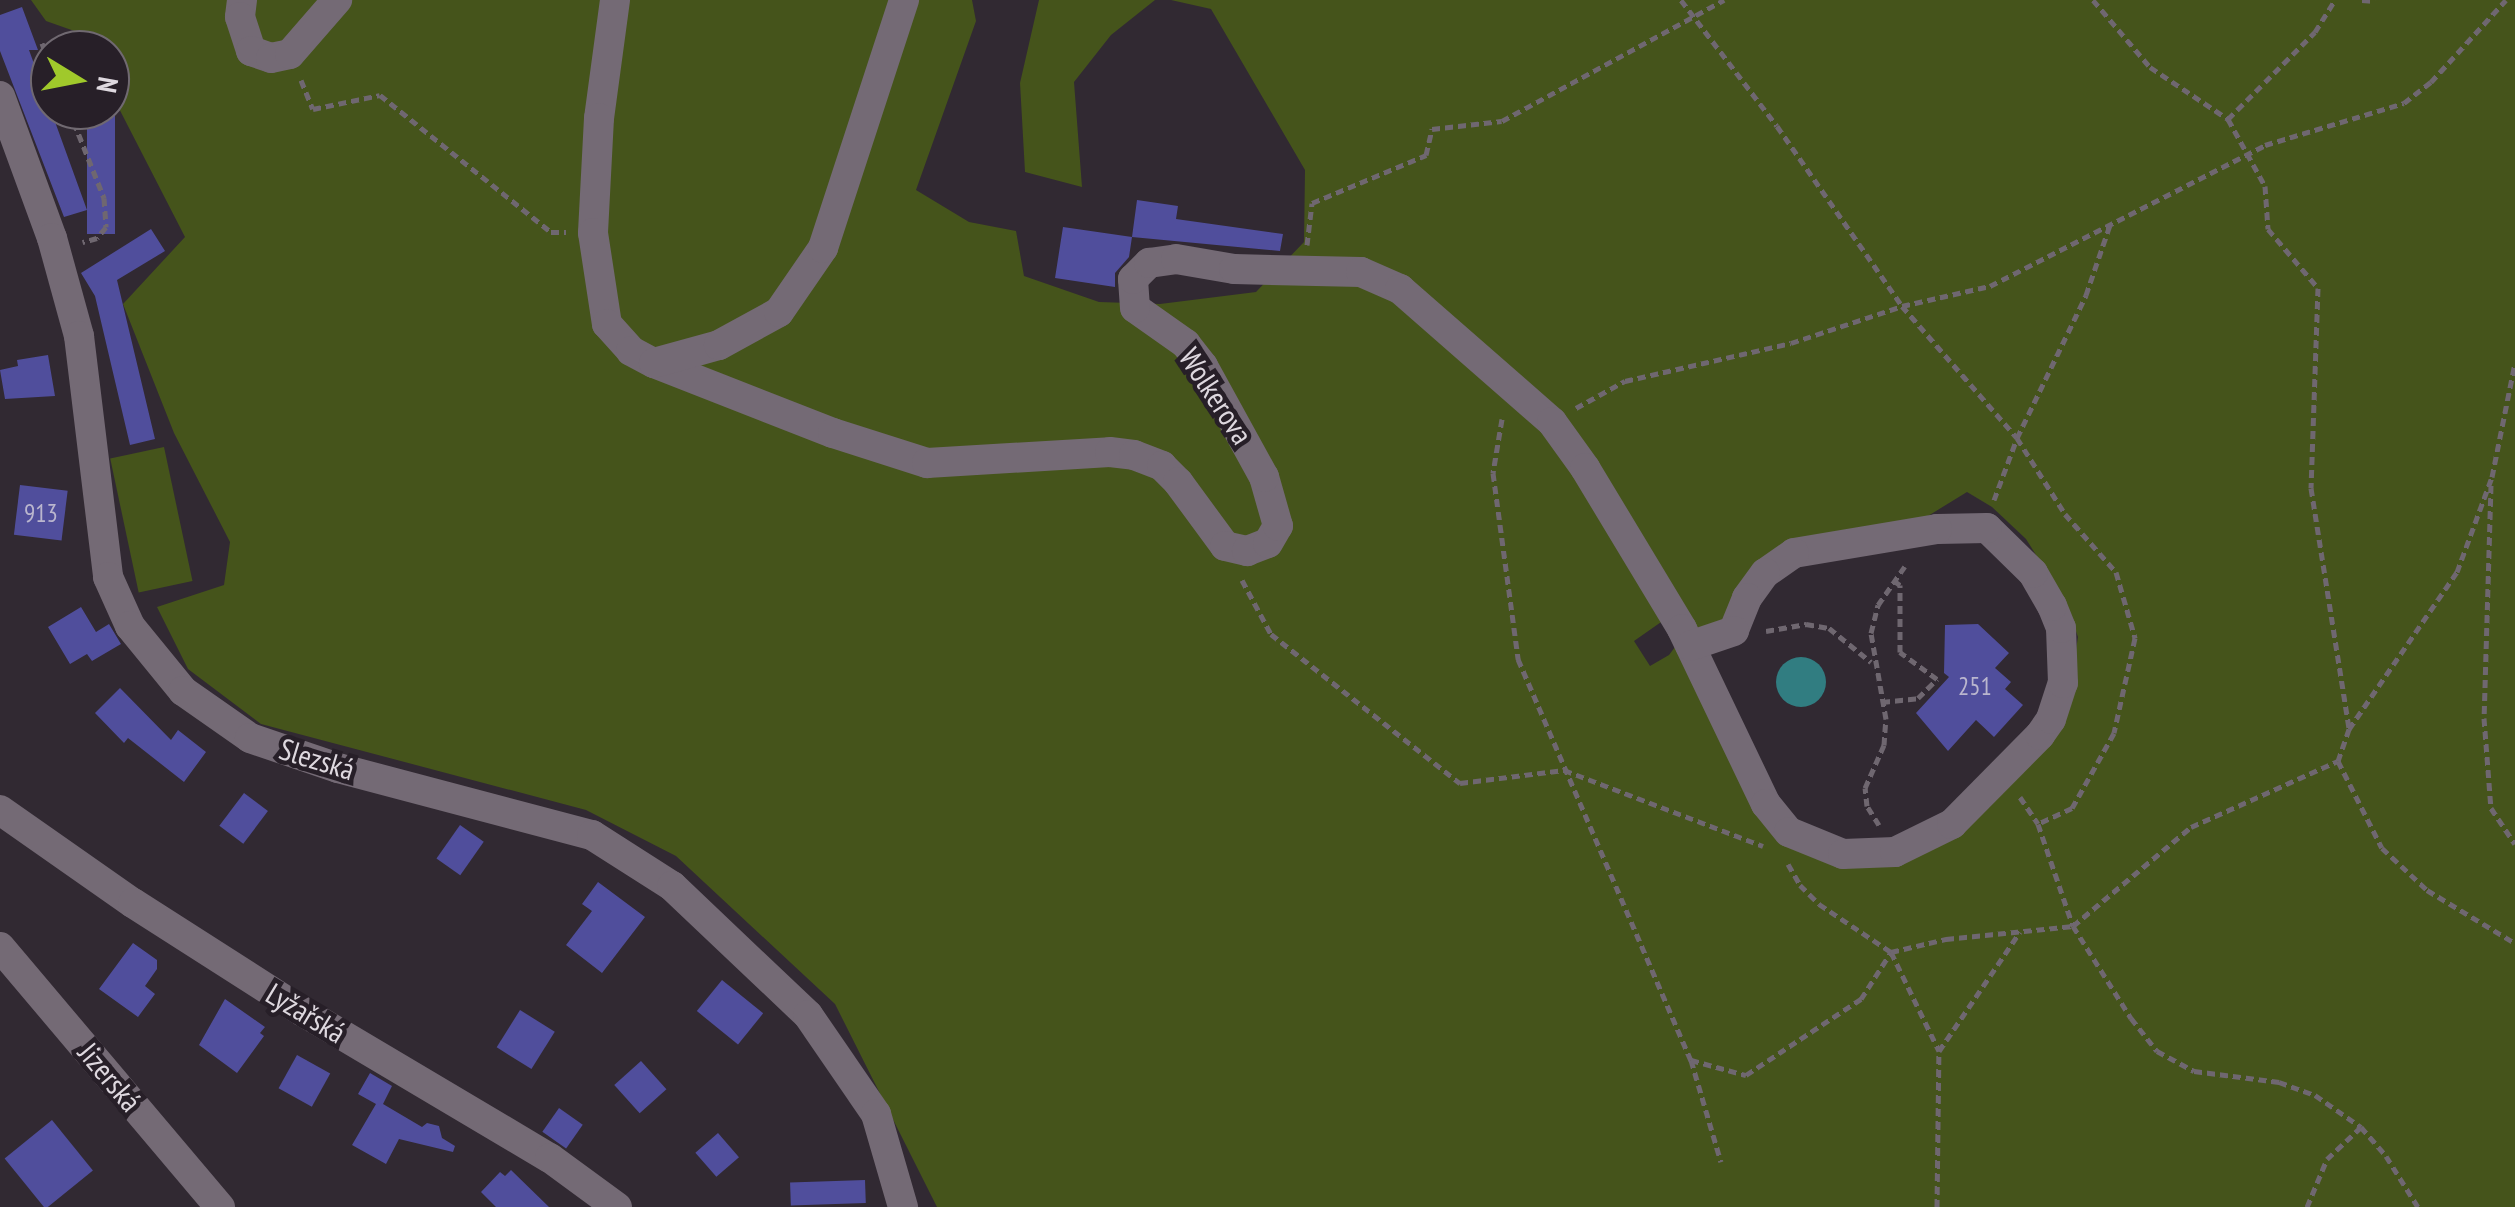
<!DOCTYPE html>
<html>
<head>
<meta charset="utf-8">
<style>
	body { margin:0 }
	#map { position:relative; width:2515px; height:1207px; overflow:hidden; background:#312932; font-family:"PT Sans Narrow",sans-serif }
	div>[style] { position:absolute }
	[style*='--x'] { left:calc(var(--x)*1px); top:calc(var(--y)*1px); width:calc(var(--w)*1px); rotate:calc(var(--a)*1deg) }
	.green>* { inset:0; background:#45541b; transform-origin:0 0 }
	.water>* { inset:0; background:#317d81 }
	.round { border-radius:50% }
	.building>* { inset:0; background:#504e9c; transform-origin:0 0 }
	.path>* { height:5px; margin-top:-2.5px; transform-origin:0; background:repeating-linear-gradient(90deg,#6f6770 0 8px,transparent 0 13px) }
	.minor>* { height:30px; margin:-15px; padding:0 15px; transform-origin:15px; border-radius:15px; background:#746a75 }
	span { translate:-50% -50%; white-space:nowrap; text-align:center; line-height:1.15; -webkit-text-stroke:9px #271f28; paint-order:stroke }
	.number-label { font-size:25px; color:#bab6ce }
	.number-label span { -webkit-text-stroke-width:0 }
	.street-label { font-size:30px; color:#ded8df }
	.north { position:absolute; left:30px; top:30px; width:100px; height:100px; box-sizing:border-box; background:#271f28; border:2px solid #706971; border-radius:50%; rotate:100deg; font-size:28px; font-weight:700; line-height:40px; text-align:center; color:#ded8df }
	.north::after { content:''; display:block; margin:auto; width:35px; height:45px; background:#a0c92b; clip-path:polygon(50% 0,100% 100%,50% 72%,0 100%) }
</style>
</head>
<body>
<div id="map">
	<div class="green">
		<div style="clip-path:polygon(evenodd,31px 0,972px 0,976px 21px,916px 190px,969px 222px,1016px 231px,1024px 276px,1099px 302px,1160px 304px,1256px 292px,1304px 242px,1305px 170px,1211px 9px,1171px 0,2515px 0,2515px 1207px,937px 1207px,835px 1004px,676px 856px,586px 810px,261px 724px,188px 669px,157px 607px,224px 585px,230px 542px,174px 433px,123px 304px,185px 237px,110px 91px,110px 50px,89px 50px,80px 33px,46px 21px,31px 0,1967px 492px,1992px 507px,2026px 539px,2066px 603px,2078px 637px,2071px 681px,1916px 856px,1786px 844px,1686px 637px,1737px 616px,1827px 537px,1910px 527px,1967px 492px,31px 0,1664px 620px,1678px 643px,1669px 655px,1650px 666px,1634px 641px,1664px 620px)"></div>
		<div style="clip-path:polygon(1039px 0,1155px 0,1111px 35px,1074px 82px,1082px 187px,1025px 172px,1020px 83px)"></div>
		<div style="left:164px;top:447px;width:137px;height:55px;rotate:78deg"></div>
	</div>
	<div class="water">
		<div class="round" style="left:1776px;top:657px;width:50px;height:50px"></div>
	</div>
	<div class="building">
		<div style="clip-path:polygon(22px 7px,38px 50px,29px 50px,87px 210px,64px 217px,0 51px,0 15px)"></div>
		<div style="left:87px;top:110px;width:28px;height:124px"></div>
		<div style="clip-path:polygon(1137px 200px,1178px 206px,1176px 219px,1283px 234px,1280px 251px,1132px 237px)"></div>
		<div style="clip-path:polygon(1063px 227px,1132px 237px,1129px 257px,1115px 273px,1115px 287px,1055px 278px)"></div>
		<div style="clip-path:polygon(151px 229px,165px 251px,117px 280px,155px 439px,130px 445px,95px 296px,81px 273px)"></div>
		<div style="clip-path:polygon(48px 355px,55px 396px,5px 399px,0 370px,18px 366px,17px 360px)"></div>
		<div style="left:20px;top:485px;width:48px;height:50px;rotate:7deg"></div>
		<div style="clip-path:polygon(81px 607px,96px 632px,109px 624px,121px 644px,92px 661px,87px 654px,70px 664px,48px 627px)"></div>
		<div style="clip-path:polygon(1978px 624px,2009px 653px,1995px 668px,2011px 682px,2005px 689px,2023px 705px,1994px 737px,1976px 720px,1948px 751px,1916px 713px,1949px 677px,1944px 673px,1945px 625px)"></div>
		<div style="clip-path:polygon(120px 688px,171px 740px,178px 730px,206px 752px,184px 782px,128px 738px,124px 743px,95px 713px)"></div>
		<div style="left:244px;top:793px;width:30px;height:41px;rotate:37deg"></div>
		<div style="left:460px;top:825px;width:29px;height:41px;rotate:35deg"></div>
		<div style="clip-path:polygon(598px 882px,645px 917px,602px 973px,566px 945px,592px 911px,582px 904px)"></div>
		<div style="clip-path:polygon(133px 943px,157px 960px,157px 969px,145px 986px,155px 994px,138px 1017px,99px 989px)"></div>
		<div style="left:722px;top:980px;width:53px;height:40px;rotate:39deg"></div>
		<div style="clip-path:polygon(225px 999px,265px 1027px,260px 1033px,264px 1036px,237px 1073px,199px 1045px)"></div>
		<div style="left:520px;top:1010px;width:41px;height:44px;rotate:32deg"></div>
		<div style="left:297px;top:1055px;width:38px;height:38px;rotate:29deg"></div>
		<div style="left:641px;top:1061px;width:38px;height:36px;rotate:48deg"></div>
		<div style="clip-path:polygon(370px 1073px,392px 1086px,383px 1104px,422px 1127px,427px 1123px,439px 1126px,442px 1138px,455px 1146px,453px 1152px,399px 1139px,386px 1164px,352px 1145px,376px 1104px,358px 1094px)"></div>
		<div style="left:559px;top:1108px;width:29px;height:29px;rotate:35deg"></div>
		<div style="left:52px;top:1120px;width:65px;height:61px;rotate:51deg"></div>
		<div style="left:718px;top:1133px;width:32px;height:30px;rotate:49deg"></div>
		<div style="clip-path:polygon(511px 1170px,549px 1207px,496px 1207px,481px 1192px,500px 1172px,505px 1176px)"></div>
		<div style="left:865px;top:1180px;width:23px;height:75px;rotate:88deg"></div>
	</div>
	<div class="path">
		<div style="--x:1681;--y:0;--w:158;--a:52.7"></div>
		<div style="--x:1777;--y:126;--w:219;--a:55.2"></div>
		<div style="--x:1902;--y:306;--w:175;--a:48.9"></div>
		<div style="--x:2017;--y:438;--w:90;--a:57.7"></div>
		<div style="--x:2065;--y:514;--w:77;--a:48.7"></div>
		<div style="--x:2116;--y:572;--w:69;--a:73.9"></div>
		<div style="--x:2135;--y:638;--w:97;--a:102.5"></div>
		<div style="--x:2114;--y:733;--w:86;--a:119.2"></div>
		<div style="--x:2072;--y:808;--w:38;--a:155"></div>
		<div style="--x:2093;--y:0;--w:88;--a:49.6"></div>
		<div style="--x:2150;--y:67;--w:94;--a:33.7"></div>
		<div style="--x:2228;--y:119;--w:77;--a:61.1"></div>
		<div style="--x:2265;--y:186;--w:43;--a:86"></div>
		<div style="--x:2268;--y:229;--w:77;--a:49.7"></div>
		<div style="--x:2318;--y:288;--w:200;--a:92"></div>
		<div style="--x:2311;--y:488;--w:244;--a:81"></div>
		<div style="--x:2362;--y:0;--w:13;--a:4"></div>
		<div style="--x:42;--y:43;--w:22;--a:69"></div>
		<div style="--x:301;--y:80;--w:31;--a:68"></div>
		<div style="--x:313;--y:109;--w:68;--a:-11.8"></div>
		<div style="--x:380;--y:95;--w:219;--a:38.7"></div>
		<div style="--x:551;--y:232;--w:15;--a:0"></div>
		<div style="--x:69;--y:110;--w:95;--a:68.3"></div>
		<div style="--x:104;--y:198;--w:29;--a:86"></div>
		<div style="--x:106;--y:227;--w:14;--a:129"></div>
		<div style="--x:97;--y:238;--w:15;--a:164"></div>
		<div style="--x:2228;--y:119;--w:123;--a:-45"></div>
		<div style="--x:2315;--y:32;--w:38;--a:-58"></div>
		<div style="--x:1307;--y:245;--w:42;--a:-83.2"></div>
		<div style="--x:1312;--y:203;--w:124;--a:-22.8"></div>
		<div style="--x:1426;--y:155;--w:27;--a:-77"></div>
		<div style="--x:1432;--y:129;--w:70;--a:-6.5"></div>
		<div style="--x:1502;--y:121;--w:253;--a:-28.6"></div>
		<div style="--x:1576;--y:408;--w:56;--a:-28.9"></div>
		<div style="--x:1625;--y:381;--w:170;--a:-12.9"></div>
		<div style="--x:1791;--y:343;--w:117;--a:-18.4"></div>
		<div style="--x:1902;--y:306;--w:90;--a:-12.8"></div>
		<div style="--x:1990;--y:286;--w:309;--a:-27.1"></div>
		<div style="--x:2265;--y:145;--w:145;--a:-16.8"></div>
		<div style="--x:2404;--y:103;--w:34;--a:-38"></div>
		<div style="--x:2431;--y:82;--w:111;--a:-47.6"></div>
		<div style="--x:1502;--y:419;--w:55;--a:99.5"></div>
		<div style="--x:1493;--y:473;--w:188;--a:82.3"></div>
		<div style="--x:1518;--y:659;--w:437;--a:66.7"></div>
		<div style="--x:1691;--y:1060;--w:106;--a:73.6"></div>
		<div style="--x:2491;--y:485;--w:233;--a:91.7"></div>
		<div style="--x:2484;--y:718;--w:90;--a:85.6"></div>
		<div style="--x:2491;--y:808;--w:43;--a:56.3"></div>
		<div style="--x:1994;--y:500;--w:66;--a:-69.6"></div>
		<div style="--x:2017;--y:438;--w:159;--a:-64.2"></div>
		<div style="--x:2086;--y:295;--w:74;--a:-71.1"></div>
		<div style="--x:1242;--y:580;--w:61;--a:61.8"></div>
		<div style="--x:1271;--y:634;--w:241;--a:38.3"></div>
		<div style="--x:1460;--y:783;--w:105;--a:-7.1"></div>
		<div style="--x:1564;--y:770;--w:213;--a:20.9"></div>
		<div style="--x:1766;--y:631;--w:41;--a:-9.9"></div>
		<div style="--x:1806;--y:624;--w:23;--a:10"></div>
		<div style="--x:1829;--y:628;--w:54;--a:39"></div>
		<div style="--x:1882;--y:702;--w:36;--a:-6"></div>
		<div style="--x:1918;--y:698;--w:27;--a:-45"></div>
		<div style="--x:1937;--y:679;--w:46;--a:-143.9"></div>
		<div style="--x:1900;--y:652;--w:67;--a:-90"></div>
		<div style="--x:1900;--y:585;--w:9;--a:-144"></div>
		<div style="--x:2338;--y:761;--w:34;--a:-71"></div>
		<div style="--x:2349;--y:729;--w:191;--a:-55.5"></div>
		<div style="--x:2457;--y:572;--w:101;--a:-69.8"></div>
		<div style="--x:2492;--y:477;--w:116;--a:-78.6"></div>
		<div style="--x:2020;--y:797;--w:32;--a:56"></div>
		<div style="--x:2038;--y:824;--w:108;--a:71.1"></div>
		<div style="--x:2073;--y:926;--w:109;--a:57.8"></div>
		<div style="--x:2131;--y:1018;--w:42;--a:51.8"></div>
		<div style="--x:2157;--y:1051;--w:42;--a:28.4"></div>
		<div style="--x:2194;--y:1071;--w:86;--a:7.4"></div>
		<div style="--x:2279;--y:1082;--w:38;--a:20"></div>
		<div style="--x:2315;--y:1095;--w:56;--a:34.8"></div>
		<div style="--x:2361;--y:1127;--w:38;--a:49"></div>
		<div style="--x:2386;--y:1156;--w:60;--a:57.9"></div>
		<div style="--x:1879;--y:825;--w:22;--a:-122"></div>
		<div style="--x:1867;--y:806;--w:18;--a:-96"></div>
		<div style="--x:1865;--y:788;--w:47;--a:-66.2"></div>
		<div style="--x:1884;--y:745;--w:26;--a:-86"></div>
		<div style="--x:1886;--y:719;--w:87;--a:-99.9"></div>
		<div style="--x:1871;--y:633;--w:29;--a:-76"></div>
		<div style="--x:1878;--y:605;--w:47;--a:-55.3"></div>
		<div style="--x:1788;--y:864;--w:24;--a:60"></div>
		<div style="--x:1800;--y:885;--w:27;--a:45"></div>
		<div style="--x:1819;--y:904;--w:87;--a:33.7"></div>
		<div style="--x:1891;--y:952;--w:110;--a:64.1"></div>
		<div style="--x:1691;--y:1060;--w:57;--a:15.3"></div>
		<div style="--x:1746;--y:1075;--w:138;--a:-33.5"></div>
		<div style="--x:1861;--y:999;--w:56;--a:-57.4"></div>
		<div style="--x:1891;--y:952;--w:57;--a:-13.3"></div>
		<div style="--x:1946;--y:939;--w:128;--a:-5.8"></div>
		<div style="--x:2073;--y:926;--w:154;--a:-40"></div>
		<div style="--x:2191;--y:827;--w:161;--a:-24.2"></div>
		<div style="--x:2338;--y:761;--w:97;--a:63.2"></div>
		<div style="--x:2382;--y:848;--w:62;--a:43"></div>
		<div style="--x:2427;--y:890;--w:103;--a:31.1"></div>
		<div style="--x:1937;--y:1207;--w:156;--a:-89.3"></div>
		<div style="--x:1939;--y:1051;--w:144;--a:-55.8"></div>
		<div style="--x:2307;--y:1207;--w:52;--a:-67.4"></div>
		<div style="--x:2327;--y:1159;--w:45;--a:-43.2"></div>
	</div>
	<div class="minor">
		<div style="--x:242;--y:0;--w:17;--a:97"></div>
		<div style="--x:240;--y:17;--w:36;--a:72"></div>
		<div style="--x:251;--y:51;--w:21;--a:19"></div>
		<div style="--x:271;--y:58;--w:19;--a:-12"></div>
		<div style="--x:290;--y:54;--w:72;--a:-49"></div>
		<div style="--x:615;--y:0;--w:119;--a:97.7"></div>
		<div style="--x:599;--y:118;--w:115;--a:93"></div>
		<div style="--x:593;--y:233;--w:92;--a:81.3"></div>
		<div style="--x:607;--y:324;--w:36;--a:48"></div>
		<div style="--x:631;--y:351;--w:26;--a:28"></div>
		<div style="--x:654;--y:363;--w:192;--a:21.4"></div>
		<div style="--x:833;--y:433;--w:99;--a:17.7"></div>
		<div style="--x:927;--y:463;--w:183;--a:-3.4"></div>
		<div style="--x:1110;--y:452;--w:24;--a:7"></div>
		<div style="--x:1134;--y:455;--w:30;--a:21"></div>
		<div style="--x:1162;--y:466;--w:23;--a:45"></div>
		<div style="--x:1178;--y:482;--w:79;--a:53.7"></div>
		<div style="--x:1225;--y:546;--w:23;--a:13"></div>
		<div style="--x:1247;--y:551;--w:22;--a:-21"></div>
		<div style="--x:1268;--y:543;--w:20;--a:-60"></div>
		<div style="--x:1278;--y:526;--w:51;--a:-105.9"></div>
		<div style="--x:1264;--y:477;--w:127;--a:-118.8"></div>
		<div style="--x:1203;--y:366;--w:28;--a:-128"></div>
		<div style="--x:1186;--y:344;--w:62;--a:-144.8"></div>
		<div style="--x:1135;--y:308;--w:29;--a:-94"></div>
		<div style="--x:1133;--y:279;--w:23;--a:-45"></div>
		<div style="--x:1149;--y:263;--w:27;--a:-8"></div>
		<div style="--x:1176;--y:259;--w:59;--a:9.8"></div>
		<div style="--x:1234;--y:269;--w:127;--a:1.4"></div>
		<div style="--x:1361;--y:272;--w:43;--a:23.6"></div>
		<div style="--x:1400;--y:289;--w:202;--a:41.2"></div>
		<div style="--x:1552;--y:422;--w:57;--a:54.3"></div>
		<div style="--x:1585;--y:468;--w:188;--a:58.9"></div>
		<div style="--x:1682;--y:629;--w:194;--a:64.4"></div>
		<div style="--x:1766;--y:804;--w:36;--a:51"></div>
		<div style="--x:1789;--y:832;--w:58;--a:22.2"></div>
		<div style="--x:1843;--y:854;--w:52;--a:-2.2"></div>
		<div style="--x:1895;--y:852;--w:64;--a:-26.2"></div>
		<div style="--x:1952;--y:824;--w:125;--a:-45.3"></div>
		<div style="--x:2040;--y:735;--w:19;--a:-55"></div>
		<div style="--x:2051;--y:719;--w:38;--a:-72"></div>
		<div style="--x:2063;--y:683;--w:55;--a:-92.1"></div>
		<div style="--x:2061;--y:628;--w:24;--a:-112"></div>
		<div style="--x:2052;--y:606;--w:38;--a:-120"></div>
		<div style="--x:2033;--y:573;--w:64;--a:-135.6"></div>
		<div style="--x:1987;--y:528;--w:50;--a:178.9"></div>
		<div style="--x:1937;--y:529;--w:145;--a:170.5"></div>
		<div style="--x:1794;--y:553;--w:35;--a:145"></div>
		<div style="--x:1765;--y:573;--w:31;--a:126"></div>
		<div style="--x:1747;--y:598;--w:35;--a:112"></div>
		<div style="--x:1734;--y:631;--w:46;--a:161.2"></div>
		<div style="--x:0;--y:96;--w:151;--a:69.9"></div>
		<div style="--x:52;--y:238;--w:102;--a:74.6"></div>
		<div style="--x:79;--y:336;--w:243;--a:83.1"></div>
		<div style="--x:108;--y:577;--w:54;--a:65.8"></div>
		<div style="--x:130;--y:626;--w:84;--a:50.8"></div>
		<div style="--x:183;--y:691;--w:82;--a:35"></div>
		<div style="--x:250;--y:738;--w:93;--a:18.8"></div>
		<div style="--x:338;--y:768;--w:263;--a:14.8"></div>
		<div style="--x:592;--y:835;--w:95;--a:32.5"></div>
		<div style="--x:672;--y:886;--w:187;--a:43.5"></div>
		<div style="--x:808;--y:1015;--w:120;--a:55.5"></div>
		<div style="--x:876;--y:1114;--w:97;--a:73.8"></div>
		<div style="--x:654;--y:363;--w:67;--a:-15.5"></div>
		<div style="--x:719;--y:345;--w:68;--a:-28.8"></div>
		<div style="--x:779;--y:312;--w:78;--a:-55.5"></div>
		<div style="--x:823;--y:248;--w:261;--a:-71.9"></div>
		<div style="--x:0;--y:810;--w:162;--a:35"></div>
		<div style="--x:133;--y:903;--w:201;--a:32.6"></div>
		<div style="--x:302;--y:1011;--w:288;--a:30.7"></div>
		<div style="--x:550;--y:1158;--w:83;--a:36.2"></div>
		<div style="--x:0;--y:947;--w:341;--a:49.8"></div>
	</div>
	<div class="number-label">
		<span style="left:41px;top:513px">913</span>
		<span style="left:1975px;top:686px">251</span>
	</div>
	<div class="street-label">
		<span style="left:1216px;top:396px;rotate:57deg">Wolkerova</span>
		<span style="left:317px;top:759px;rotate:17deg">Slezská</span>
		<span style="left:306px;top:1013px;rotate:31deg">Lyžařská</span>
		<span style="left:110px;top:1077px;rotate:50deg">Jizerská</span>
	</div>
	<div class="north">N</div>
</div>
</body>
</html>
